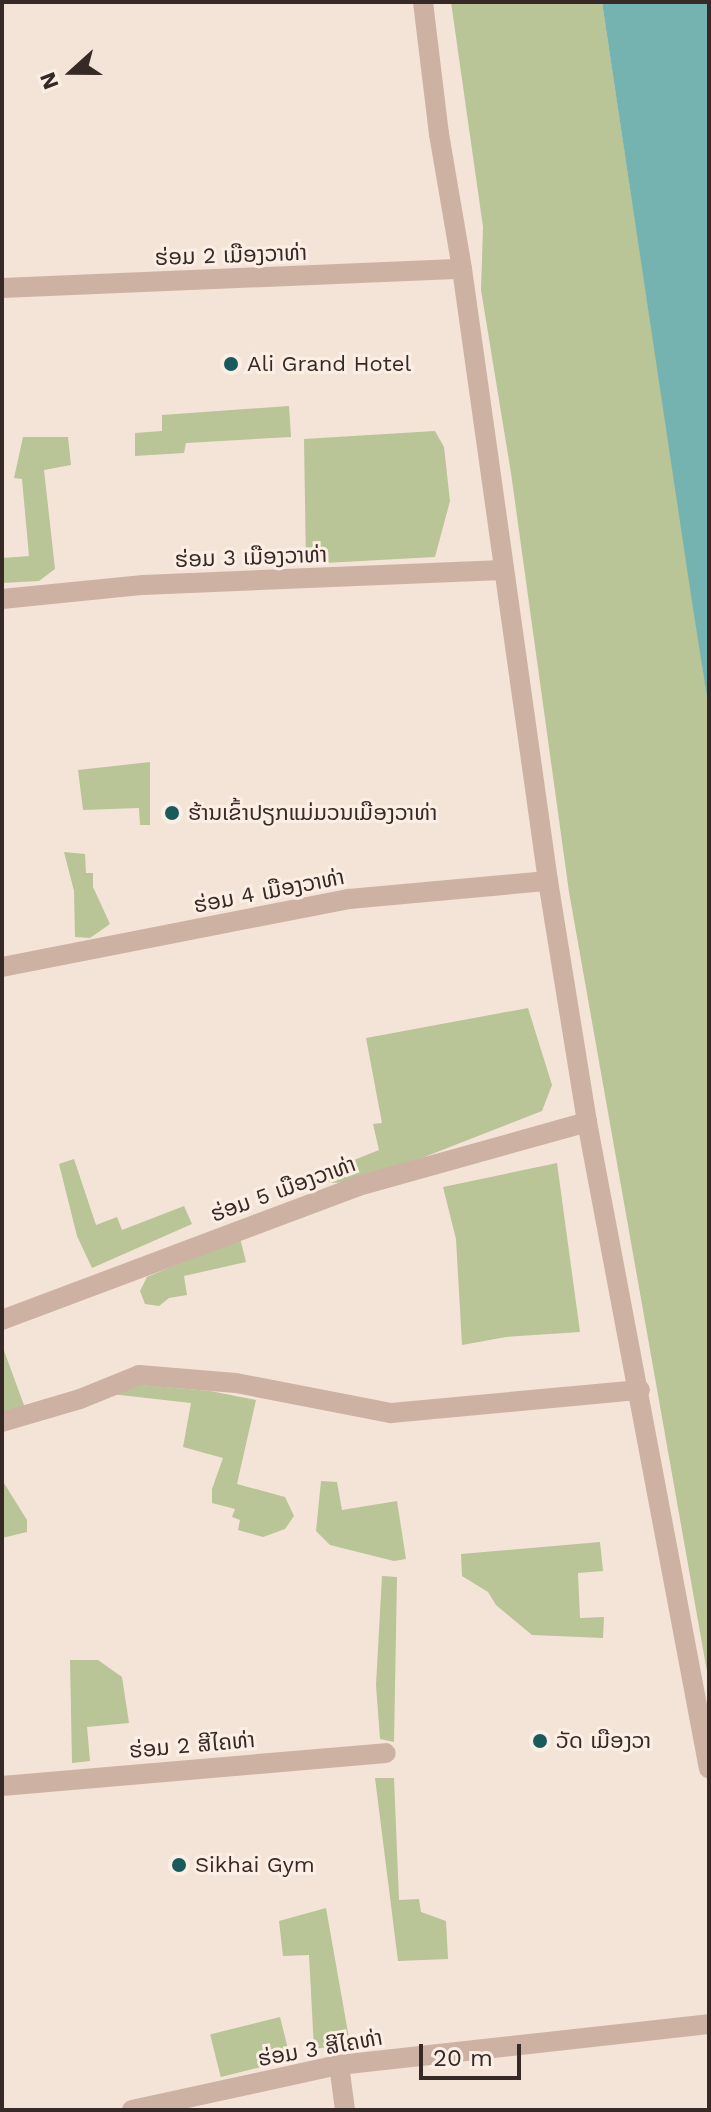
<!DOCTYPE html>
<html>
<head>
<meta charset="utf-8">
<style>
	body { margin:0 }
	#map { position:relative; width:711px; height:2112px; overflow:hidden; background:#f4e4d8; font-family:"Work Sans","Noto Sans Lao",sans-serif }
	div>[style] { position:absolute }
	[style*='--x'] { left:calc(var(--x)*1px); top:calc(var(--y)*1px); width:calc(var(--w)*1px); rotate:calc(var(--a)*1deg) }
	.green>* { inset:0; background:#b9c497; transform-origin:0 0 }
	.water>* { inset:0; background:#74b3b0 }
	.street>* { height:20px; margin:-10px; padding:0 10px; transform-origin:10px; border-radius:10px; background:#cdb2a3 }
	.dots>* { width:22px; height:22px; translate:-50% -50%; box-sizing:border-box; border:4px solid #fbeee5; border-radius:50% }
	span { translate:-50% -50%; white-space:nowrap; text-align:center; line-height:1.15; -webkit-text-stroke:6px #fbeee5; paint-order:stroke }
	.street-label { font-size:22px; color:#372926 }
	.poi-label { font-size:22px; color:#372926 }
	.left { translate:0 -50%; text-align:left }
	.frame { position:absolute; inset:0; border:4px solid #372926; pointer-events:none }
	.north { position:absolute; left:32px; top:32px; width:80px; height:80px; -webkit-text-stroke:6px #fbeee5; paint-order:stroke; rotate:249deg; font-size:22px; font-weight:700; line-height:32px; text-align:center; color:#372926 }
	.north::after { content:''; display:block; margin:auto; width:28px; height:36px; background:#372926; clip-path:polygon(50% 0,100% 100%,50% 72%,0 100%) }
	.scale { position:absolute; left:419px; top:2044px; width:102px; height:36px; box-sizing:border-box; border:4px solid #372926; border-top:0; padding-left:10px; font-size:24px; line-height:28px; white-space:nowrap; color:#372926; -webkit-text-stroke:6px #fbeee5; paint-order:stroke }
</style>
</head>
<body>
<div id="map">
	<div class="green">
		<div style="clip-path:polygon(451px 2px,602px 2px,709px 710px,709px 1683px,569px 892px,511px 473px,481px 290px,483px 227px)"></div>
		<div style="clip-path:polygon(289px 406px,291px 437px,186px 443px,184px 453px,135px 456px,135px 433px,162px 431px,162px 415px)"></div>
		<div style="clip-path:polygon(435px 431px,444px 447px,450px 501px,435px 557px,306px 564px,304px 439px)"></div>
		<div style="clip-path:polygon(23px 437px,68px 437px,71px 465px,44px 470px,55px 569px,39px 581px,2px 583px,2px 558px,29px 556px,22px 479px,14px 478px)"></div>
		<div style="clip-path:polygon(150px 762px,150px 825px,140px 825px,139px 808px,83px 810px,78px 770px)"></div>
		<div style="clip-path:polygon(64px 852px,85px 854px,86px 873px,93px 873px,93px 887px,110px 924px,90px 938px,75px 937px,74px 891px)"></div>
		<div style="clip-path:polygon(528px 1008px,552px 1085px,542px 1111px,391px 1170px,349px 1182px,331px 1183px,326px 1180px,327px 1166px,339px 1166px,379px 1150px,373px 1124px,382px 1123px,366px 1038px)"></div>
		<div style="clip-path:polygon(74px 1159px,96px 1225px,117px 1217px,122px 1230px,184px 1206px,192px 1224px,92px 1268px,77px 1236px,59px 1164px)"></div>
		<div style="clip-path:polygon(557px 1163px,580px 1332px,506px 1337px,462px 1345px,456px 1239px,443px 1187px)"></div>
		<div style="clip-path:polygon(240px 1238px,246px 1262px,184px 1276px,187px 1295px,169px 1298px,159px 1306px,145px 1304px,140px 1291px,147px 1277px)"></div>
		<div style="clip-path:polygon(2px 1345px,25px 1408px,2px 1414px)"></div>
		<div style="clip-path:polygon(131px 1384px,210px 1391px,256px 1400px,237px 1484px,285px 1497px,294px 1516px,285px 1529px,263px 1537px,238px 1530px,240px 1520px,232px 1517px,235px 1509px,212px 1503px,212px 1489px,223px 1458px,183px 1447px,191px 1403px,102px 1393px)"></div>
		<div style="clip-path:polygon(2px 1480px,27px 1520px,27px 1532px,2px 1538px)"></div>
		<div style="clip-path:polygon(321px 1481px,337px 1482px,342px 1510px,397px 1501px,406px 1559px,394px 1561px,330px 1545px,316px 1531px)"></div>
		<div style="clip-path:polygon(600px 1542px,603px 1571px,578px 1573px,580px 1618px,604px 1617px,603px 1638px,532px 1635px,496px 1605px,488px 1592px,462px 1576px,461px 1554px)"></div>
		<div style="clip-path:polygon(382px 1576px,397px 1577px,394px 1742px,380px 1739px,376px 1685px)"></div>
		<div style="clip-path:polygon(70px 1660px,98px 1660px,122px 1677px,129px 1723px,87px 1727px,90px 1761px,72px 1763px)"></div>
		<div style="clip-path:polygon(375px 1778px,394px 1778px,399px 1900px,419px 1899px,421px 1912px,446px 1921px,448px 1959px,398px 1961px)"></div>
		<div style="clip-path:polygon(326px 1908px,350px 2044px,314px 2049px,309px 1955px,283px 1956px,279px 1921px)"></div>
		<div style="left:280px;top:2017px;width:44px;height:72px;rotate:76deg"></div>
	</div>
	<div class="water">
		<div style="clip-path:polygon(602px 2px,709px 2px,709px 710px,692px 602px)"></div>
	</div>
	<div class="street">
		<div style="--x:423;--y:2;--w:133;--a:83.1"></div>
		<div style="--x:439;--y:134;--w:137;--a:80.3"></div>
		<div style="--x:462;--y:269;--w:618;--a:82"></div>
		<div style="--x:548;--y:881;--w:244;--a:80.8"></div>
		<div style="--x:587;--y:1122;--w:658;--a:79.32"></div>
		<div style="--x:2;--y:288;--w:460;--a:-2.4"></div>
		<div style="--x:2;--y:599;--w:142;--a:-5.7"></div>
		<div style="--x:143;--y:585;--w:360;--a:-2.4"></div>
		<div style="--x:2;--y:967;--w:354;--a:-11.1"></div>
		<div style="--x:349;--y:899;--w:200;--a:-5.2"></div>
		<div style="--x:2;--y:1320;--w:380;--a:-20.6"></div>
		<div style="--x:358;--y:1186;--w:238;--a:-15.6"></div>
		<div style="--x:2;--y:1422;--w:81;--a:-16.4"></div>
		<div style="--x:80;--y:1399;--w:64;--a:-22.1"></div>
		<div style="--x:139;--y:1375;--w:97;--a:4.7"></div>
		<div style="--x:236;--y:1383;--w:158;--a:11"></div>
		<div style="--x:391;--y:1413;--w:250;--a:-5.3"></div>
		<div style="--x:2;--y:1786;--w:385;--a:-4.9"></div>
		<div style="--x:339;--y:2065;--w:45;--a:82.4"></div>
		<div style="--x:132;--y:2110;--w:212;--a:-12.3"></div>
		<div style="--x:339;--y:2065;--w:372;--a:-6.3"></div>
	</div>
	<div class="dots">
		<div style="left:231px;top:364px;background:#175c5a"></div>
		<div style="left:172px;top:813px;background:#175c5a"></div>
		<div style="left:540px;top:1741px;background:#175c5a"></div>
		<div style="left:179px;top:1865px;background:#175c5a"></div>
	</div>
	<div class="street-label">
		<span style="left:231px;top:255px;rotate:-2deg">ຮ່ອມ 2 ເມືອງວາທ່າ</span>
		<span style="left:251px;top:557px;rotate:-2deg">ຮ່ອມ 3 ເມືອງວາທ່າ</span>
		<span style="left:269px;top:891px;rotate:-11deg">ຮ່ອມ 4 ເມືອງວາທ່າ</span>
		<span style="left:283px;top:1189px;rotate:-20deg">ຮ່ອມ 5 ເມືອງວາທ່າ</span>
		<span style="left:192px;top:1745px;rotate:-5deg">ຮ່ອມ 2 ສີໄຄທ່າ</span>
		<span style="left:320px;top:2048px;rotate:-10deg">ຮ່ອມ 3 ສີໄຄທ່າ</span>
	</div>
	<div class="poi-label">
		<span class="left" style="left:247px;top:364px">Ali Grand Hotel</span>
		<span class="left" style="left:188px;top:813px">ຮ້ານເຂົ້າປຽກແມ່ມວນເມືອງວາທ່າ</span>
		<span class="left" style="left:556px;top:1741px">ວັດ ເມືອງວາ</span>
		<span class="left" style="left:195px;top:1865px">Sikhai Gym</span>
	</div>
	<div class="frame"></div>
	<div class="north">N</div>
	<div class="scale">20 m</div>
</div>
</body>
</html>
